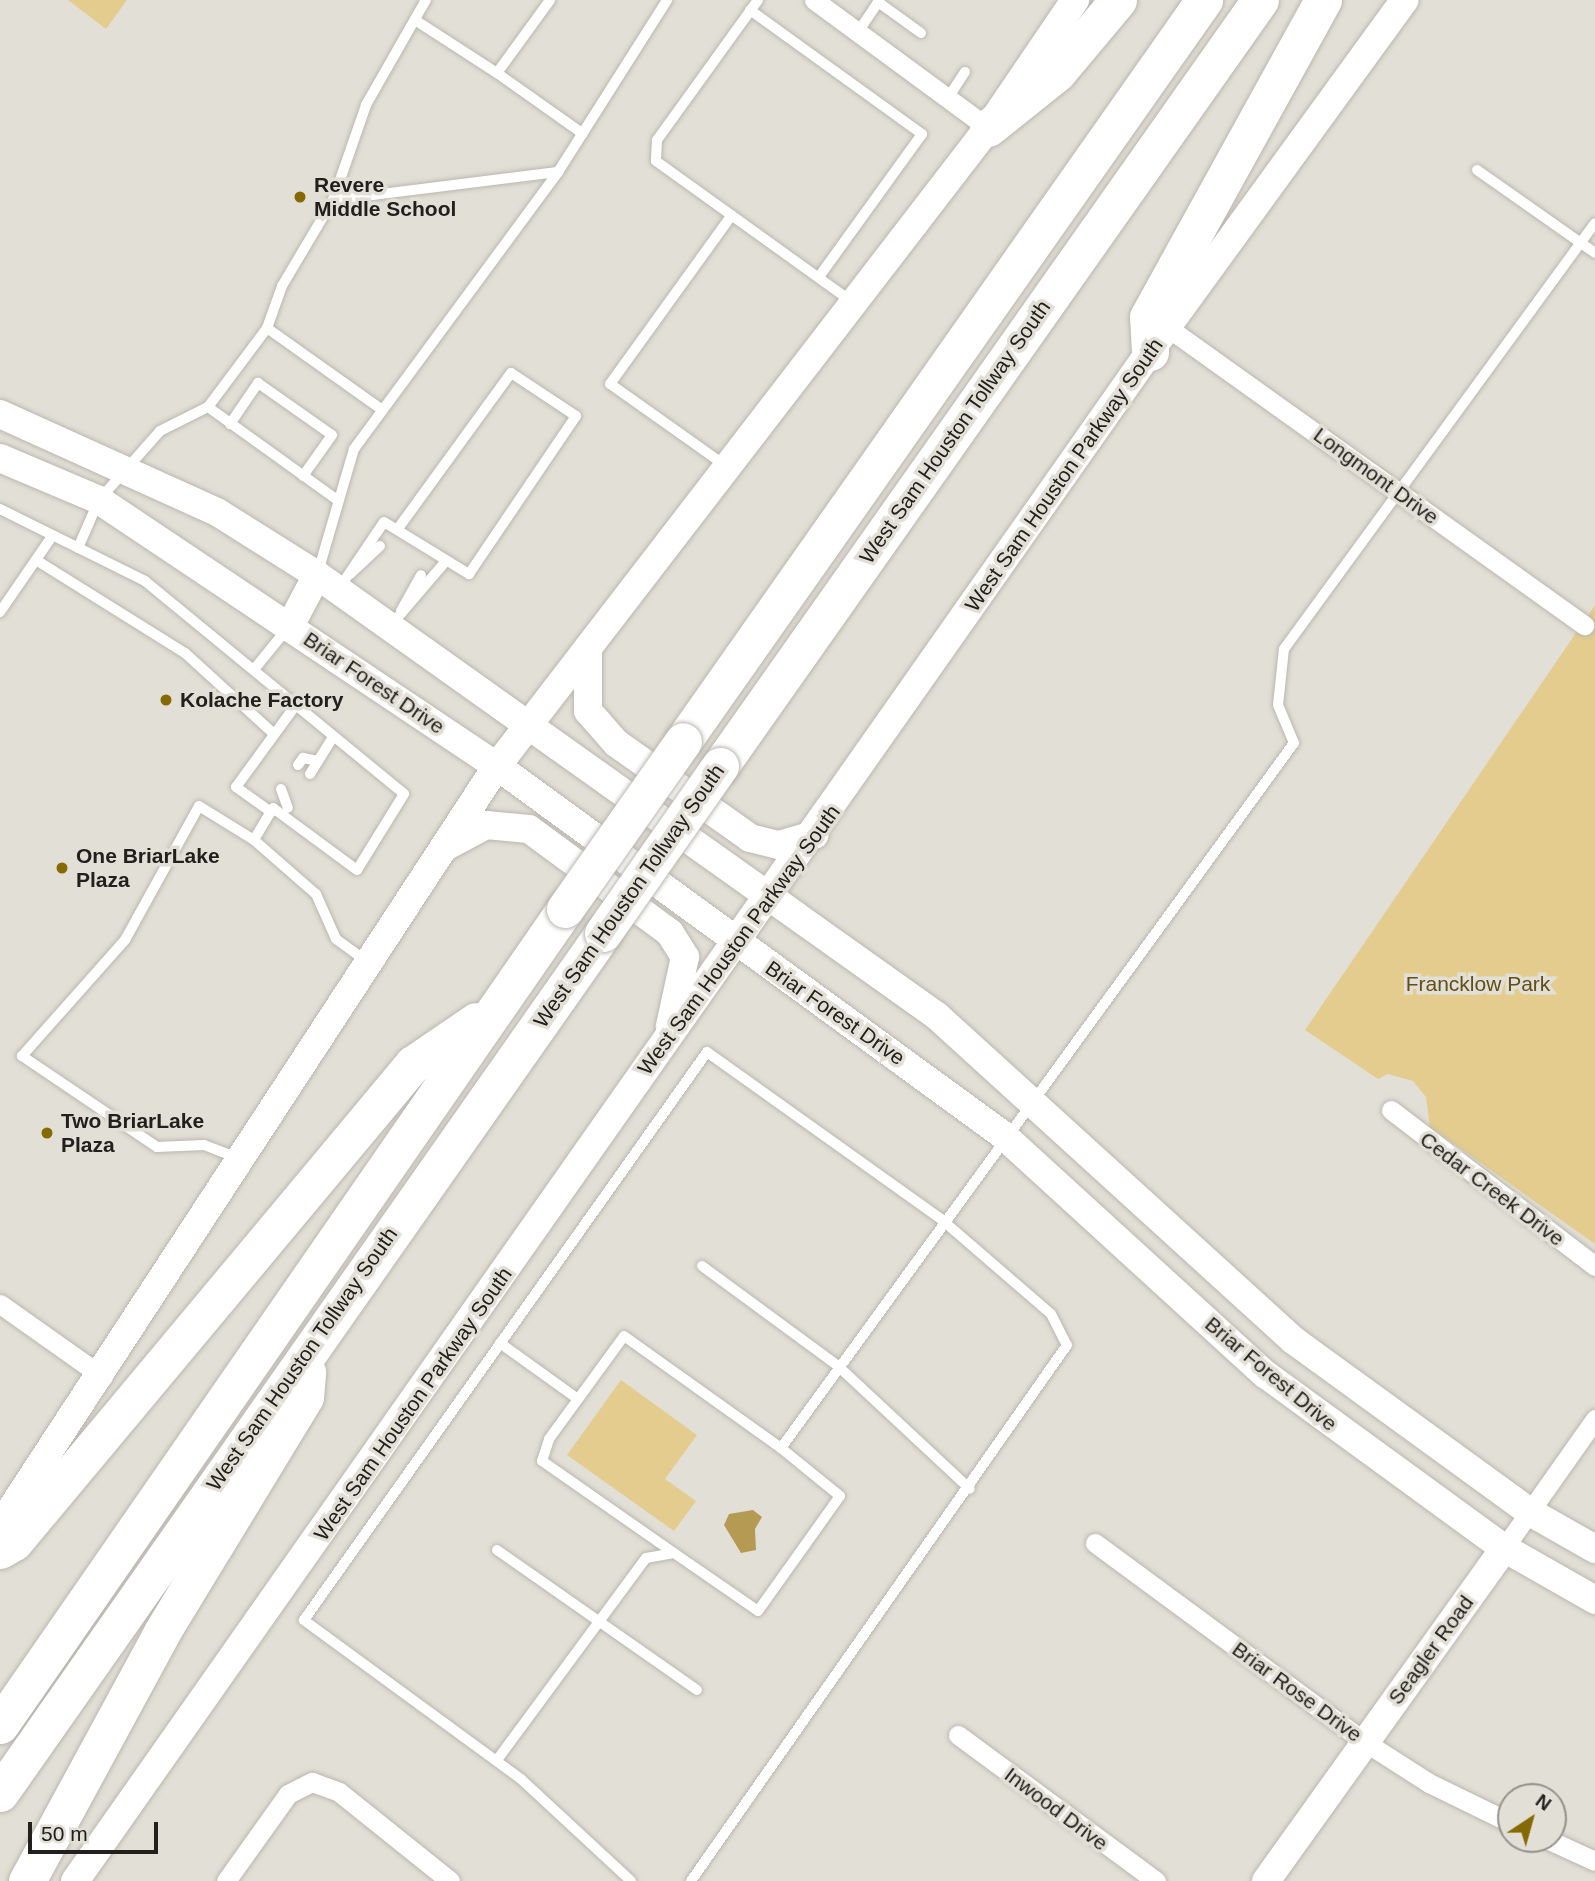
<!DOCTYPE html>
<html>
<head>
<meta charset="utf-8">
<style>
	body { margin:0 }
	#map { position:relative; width:1595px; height:1881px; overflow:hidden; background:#e2dfd6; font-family:Arial,sans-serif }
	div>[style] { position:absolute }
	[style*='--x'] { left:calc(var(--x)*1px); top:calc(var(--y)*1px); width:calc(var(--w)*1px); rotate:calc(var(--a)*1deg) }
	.green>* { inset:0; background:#e3cc8d }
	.water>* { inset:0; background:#b49a52 }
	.roads { filter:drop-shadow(0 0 2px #bab7af) drop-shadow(0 0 2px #bab7af) }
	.lane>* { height:10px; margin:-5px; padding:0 5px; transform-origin:5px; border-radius:5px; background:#fff }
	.street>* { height:19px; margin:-9.5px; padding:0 9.5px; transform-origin:9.5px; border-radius:9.5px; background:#fff }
	.secondary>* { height:28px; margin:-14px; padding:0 14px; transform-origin:14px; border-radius:14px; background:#fff }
	.highway>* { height:37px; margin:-18.5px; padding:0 18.5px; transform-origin:18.5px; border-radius:18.5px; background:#fff }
	.bridges { filter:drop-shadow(0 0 2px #bab7af) drop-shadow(0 0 2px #bab7af) }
	.highway-bridge>* { height:37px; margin:-18.5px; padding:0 18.5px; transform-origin:18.5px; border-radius:18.5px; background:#fff }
	.dots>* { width:19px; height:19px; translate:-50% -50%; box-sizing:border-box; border:4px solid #e2dfd6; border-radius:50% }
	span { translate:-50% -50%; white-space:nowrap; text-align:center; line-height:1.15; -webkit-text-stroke:7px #e2dfd6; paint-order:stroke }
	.poi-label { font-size:21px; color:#21201c; font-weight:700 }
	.left { translate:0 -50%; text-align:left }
	.street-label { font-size:21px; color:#21201c }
	.park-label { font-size:21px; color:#614f17 }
	.north { position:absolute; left:1497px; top:1783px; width:70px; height:70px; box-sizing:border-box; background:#e2dfd6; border:2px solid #95938c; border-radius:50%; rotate:36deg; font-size:19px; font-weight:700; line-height:28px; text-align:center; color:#21201c }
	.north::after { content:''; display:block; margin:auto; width:24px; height:32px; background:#856903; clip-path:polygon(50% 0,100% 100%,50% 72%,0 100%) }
	.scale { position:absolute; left:28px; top:1822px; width:130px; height:32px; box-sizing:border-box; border:4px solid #21201c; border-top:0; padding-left:9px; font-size:21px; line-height:24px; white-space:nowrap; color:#21201c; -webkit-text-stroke:5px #e2dfd6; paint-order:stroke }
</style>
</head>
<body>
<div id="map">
	<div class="green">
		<div style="clip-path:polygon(68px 0,127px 0,106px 29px)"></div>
		<div style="clip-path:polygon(1595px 605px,1595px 1244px,1430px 1127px,1426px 1097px,1413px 1081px,1388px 1074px,1378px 1079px,1305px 1030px)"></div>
		<div style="clip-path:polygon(621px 1380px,697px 1435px,665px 1479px,696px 1501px,674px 1531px,567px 1455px)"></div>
	</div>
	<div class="water">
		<div style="clip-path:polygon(753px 1510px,762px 1517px,755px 1529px,756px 1550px,741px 1553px,724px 1525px,729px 1514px)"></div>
	</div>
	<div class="roads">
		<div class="lane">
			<div style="--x:758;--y:0;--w:173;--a:125.8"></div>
			<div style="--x:657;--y:140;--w:21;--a:93"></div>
			<div style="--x:656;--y:161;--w:240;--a:35.7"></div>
			<div style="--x:750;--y:10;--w:212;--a:35.8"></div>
			<div style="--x:922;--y:134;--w:176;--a:125.8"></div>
			<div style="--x:415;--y:20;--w:98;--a:32.9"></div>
			<div style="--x:497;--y:73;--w:90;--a:-54"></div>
			<div style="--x:858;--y:32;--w:36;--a:-56"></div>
			<div style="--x:878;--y:2;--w:53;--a:35.8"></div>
			<div style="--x:497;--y:73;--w:105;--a:35.3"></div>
			<div style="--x:948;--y:98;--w:31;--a:-57"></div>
			<div style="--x:1477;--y:170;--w:144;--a:35.1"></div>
			<div style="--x:333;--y:200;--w:227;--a:-7.1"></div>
			<div style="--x:267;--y:328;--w:140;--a:35.4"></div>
			<div style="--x:208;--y:407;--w:158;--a:35.7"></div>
			<div style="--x:230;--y:424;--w:50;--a:-55.7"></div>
			<div style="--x:258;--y:383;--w:90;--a:35.1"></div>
			<div style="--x:332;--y:435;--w:50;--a:125.3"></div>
			<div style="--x:726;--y:466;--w:142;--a:-144.7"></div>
			<div style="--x:610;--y:384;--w:208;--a:-54.2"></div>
			<div style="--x:0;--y:509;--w:162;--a:26.4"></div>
			<div style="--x:145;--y:581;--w:335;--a:39.4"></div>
			<div style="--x:404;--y:794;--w:89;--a:121.7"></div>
			<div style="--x:357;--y:870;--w:104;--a:-143.6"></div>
			<div style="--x:273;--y:808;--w:37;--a:121"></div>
			<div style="--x:254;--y:840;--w:82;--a:41.1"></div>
			<div style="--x:316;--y:894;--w:49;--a:66"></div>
			<div style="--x:336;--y:939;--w:39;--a:36"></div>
			<div style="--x:78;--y:548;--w:52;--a:-66.4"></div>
			<div style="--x:99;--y:500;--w:92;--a:-48.5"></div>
			<div style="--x:160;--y:431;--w:54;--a:-26.6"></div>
			<div style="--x:208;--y:407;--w:99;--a:-53.2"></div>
			<div style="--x:267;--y:328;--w:45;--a:-70.3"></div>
			<div style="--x:282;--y:286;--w:100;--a:-59.3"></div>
			<div style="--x:333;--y:200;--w:101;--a:-70.8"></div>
			<div style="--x:366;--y:105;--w:121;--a:-60.3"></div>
			<div style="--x:36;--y:560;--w:176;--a:32"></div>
			<div style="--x:185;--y:653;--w:120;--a:42.3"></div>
			<div style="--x:318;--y:572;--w:128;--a:-73.7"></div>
			<div style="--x:354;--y:449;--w:344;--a:-53.6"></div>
			<div style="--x:558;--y:172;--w:204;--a:-57.6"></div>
			<div style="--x:350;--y:574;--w:41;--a:-43"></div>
			<div style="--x:340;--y:587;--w:78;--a:-55.9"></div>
			<div style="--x:384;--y:522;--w:100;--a:31.5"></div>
			<div style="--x:469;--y:574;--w:191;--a:-55.9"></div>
			<div style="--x:576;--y:416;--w:78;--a:-146.5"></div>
			<div style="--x:511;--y:373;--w:190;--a:126"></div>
			<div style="--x:401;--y:611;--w:41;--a:-60.9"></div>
			<div style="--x:0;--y:612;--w:93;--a:-55.5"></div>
			<div style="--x:392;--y:624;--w:83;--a:-49.4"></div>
			<div style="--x:256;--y:667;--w:49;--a:-50.8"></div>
			<div style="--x:298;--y:765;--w:9;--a:-54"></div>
			<div style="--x:303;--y:758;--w:15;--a:11"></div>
			<div style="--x:310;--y:774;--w:44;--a:-58.1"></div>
			<div style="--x:281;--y:789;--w:20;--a:70"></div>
			<div style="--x:271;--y:812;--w:43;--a:-144.5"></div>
			<div style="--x:236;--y:787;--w:100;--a:-53.9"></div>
			<div style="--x:238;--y:1158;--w:36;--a:-159"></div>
			<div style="--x:204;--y:1145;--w:47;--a:177.6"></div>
			<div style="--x:157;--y:1147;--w:163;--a:-146"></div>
			<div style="--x:22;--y:1056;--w:155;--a:-48.4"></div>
			<div style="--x:125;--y:940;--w:153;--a:-61.1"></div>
			<div style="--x:199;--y:806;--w:65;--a:31.7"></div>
			<div style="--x:702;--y:1266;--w:169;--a:36.3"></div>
			<div style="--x:838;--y:1366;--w:180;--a:43"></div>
			<div style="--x:500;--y:1343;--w:96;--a:35.7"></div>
			<div style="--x:497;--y:1550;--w:244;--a:35"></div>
			<div style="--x:674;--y:1553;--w:161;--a:-145.1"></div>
			<div style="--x:542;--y:1461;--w:23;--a:-72"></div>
			<div style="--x:549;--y:1439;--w:127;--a:-53.9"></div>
			<div style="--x:624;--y:1336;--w:193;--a:35.5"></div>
			<div style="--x:781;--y:1448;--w:872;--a:-53.96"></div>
			<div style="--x:1294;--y:743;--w:41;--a:-112.8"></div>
			<div style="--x:1278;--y:705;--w:56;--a:-83.9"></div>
			<div style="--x:1284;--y:649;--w:527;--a:-53.87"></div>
			<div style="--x:497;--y:1760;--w:251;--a:-53.6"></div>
			<div style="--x:646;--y:1558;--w:28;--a:-10"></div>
			<div style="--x:674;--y:1553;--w:102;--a:34.6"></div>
			<div style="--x:758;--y:1611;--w:141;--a:-54.5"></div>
			<div style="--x:840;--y:1496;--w:76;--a:-140.9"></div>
			<div style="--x:631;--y:1881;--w:150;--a:-137.2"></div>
			<div style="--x:521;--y:1779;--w:269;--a:-143.8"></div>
			<div style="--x:304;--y:1620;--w:696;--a:-54.64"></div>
			<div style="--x:707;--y:1052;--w:287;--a:35.5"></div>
			<div style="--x:941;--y:1219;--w:145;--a:40.8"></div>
			<div style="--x:1051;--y:1314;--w:35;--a:63"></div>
			<div style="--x:1067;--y:1345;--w:655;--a:125.05"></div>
		</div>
		<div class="street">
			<div style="--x:814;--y:0;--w:216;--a:36.3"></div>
			<div style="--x:1167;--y:327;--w:513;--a:35.55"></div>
			<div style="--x:1391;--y:1110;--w:257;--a:37.4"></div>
			<div style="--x:0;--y:1304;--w:126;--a:35.3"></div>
			<div style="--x:1095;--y:1543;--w:335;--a:36.4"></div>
			<div style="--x:1365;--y:1742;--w:76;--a:32.6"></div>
			<div style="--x:1429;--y:1783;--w:91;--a:26"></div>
			<div style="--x:1504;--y:1548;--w:158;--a:-54.8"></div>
			<div style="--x:958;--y:1735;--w:246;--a:36.4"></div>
			<div style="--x:1547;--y:1839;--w:53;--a:24.6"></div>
			<div style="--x:226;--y:1881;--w:107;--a:-54.5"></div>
			<div style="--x:288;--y:1794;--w:27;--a:-27"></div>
			<div style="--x:312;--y:1782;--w:29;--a:20"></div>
			<div style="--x:339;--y:1792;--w:142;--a:38.7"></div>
		</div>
		<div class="secondary">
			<div style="--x:0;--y:414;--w:238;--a:24.3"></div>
			<div style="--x:217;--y:512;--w:118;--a:32.2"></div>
			<div style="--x:317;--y:575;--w:761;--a:35.42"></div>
			<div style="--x:937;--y:1016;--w:481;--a:42.3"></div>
			<div style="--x:1293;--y:1340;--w:293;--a:36"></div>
			<div style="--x:1530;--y:1512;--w:75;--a:29.6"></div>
			<div style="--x:0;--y:458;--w:108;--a:23"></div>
			<div style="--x:99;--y:500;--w:479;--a:33.8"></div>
			<div style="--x:497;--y:766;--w:626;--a:36.1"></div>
			<div style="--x:1003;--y:1135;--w:355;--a:42.4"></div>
			<div style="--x:1265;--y:1374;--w:296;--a:36.1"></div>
			<div style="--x:1504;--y:1548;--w:105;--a:29.7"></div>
			<div style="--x:290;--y:626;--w:58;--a:-62.1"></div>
			<div style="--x:588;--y:650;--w:61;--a:90"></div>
			<div style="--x:588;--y:711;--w:43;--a:48.8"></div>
			<div style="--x:616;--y:743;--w:164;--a:35.3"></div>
			<div style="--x:750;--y:838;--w:30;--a:14"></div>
			<div style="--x:779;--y:845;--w:37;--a:-16"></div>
			<div style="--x:447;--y:846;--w:44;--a:-28.3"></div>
			<div style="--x:486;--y:825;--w:43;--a:5.3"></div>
			<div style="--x:529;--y:829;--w:175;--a:36.4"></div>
			<div style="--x:670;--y:933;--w:28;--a:58"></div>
			<div style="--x:685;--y:957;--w:71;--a:102.3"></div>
			<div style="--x:0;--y:1526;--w:908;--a:-56.82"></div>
			<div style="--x:497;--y:766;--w:805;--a:-52.42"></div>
			<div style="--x:988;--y:128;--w:155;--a:-55.8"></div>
			<div style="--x:75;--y:1881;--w:1899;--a:-54.9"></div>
			<div style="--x:1167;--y:327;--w:404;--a:-54"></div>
			<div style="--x:1266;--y:1881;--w:409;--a:-54.4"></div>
		</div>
		<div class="highway">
			<div style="--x:988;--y:128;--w:88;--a:-38.6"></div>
			<div style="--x:1057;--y:73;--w:95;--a:-50.1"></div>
			<div style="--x:1150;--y:352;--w:35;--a:-93"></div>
			<div style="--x:1148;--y:317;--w:362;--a:-61.1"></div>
			<div style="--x:683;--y:741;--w:906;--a:-54.89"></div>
			<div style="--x:720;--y:766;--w:937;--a:-54.82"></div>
			<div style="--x:0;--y:1550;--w:16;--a:-30"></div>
			<div style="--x:14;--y:1542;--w:623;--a:-50.15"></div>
			<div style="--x:413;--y:1064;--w:76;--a:-34.3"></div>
			<div style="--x:0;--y:1725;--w:993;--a:-55.3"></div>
			<div style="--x:0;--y:1793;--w:1050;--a:-54.96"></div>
			<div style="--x:27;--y:1881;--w:283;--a:-61.5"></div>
			<div style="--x:162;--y:1632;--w:275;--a:-58.7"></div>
			<div style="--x:305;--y:1397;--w:25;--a:-85"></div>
		</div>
	</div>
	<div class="bridges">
		<div class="highway-bridge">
			<div style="--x:565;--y:909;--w:205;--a:-54.9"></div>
			<div style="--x:603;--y:933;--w:204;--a:-55"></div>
		</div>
	</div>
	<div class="dots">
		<div style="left:300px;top:197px;background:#856903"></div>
		<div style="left:166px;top:700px;background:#856903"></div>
		<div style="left:62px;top:868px;background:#856903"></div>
		<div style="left:47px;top:1133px;background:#856903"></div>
	</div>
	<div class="poi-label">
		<span class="left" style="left:314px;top:197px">Revere<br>Middle School</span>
		<span class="left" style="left:180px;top:700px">Kolache Factory</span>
		<span class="left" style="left:76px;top:868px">One BriarLake<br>Plaza</span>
		<span class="left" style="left:61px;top:1133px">Two BriarLake<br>Plaza</span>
	</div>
	<div class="street-label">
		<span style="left:955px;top:432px;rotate:-55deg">West Sam Houston Tollway South</span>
		<span style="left:1064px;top:475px;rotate:-55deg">West Sam Houston Parkway South</span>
		<span style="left:1376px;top:476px;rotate:36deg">Longmont Drive</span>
		<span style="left:374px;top:683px;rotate:34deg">Briar Forest Drive</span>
		<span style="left:629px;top:896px;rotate:-55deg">West Sam Houston Tollway South</span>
		<span style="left:739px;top:940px;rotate:-54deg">West Sam Houston Parkway South</span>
		<span style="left:835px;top:1013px;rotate:35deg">Briar Forest Drive</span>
		<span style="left:1492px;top:1189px;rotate:37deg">Cedar Creek Drive</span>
		<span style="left:302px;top:1359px;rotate:-55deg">West Sam Houston Tollway South</span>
		<span style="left:1271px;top:1374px;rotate:40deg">Briar Forest Drive</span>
		<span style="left:413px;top:1404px;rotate:-55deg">West Sam Houston Parkway South</span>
		<span style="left:1431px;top:1650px;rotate:-54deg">Seagler Road</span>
		<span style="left:1297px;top:1692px;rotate:36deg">Briar Rose Drive</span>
		<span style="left:1056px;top:1809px;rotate:37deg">Inwood Drive</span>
	</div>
	<div class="park-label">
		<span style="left:1478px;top:984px">Francklow Park</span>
	</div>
	<div class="north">N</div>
	<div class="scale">50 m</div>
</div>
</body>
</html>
